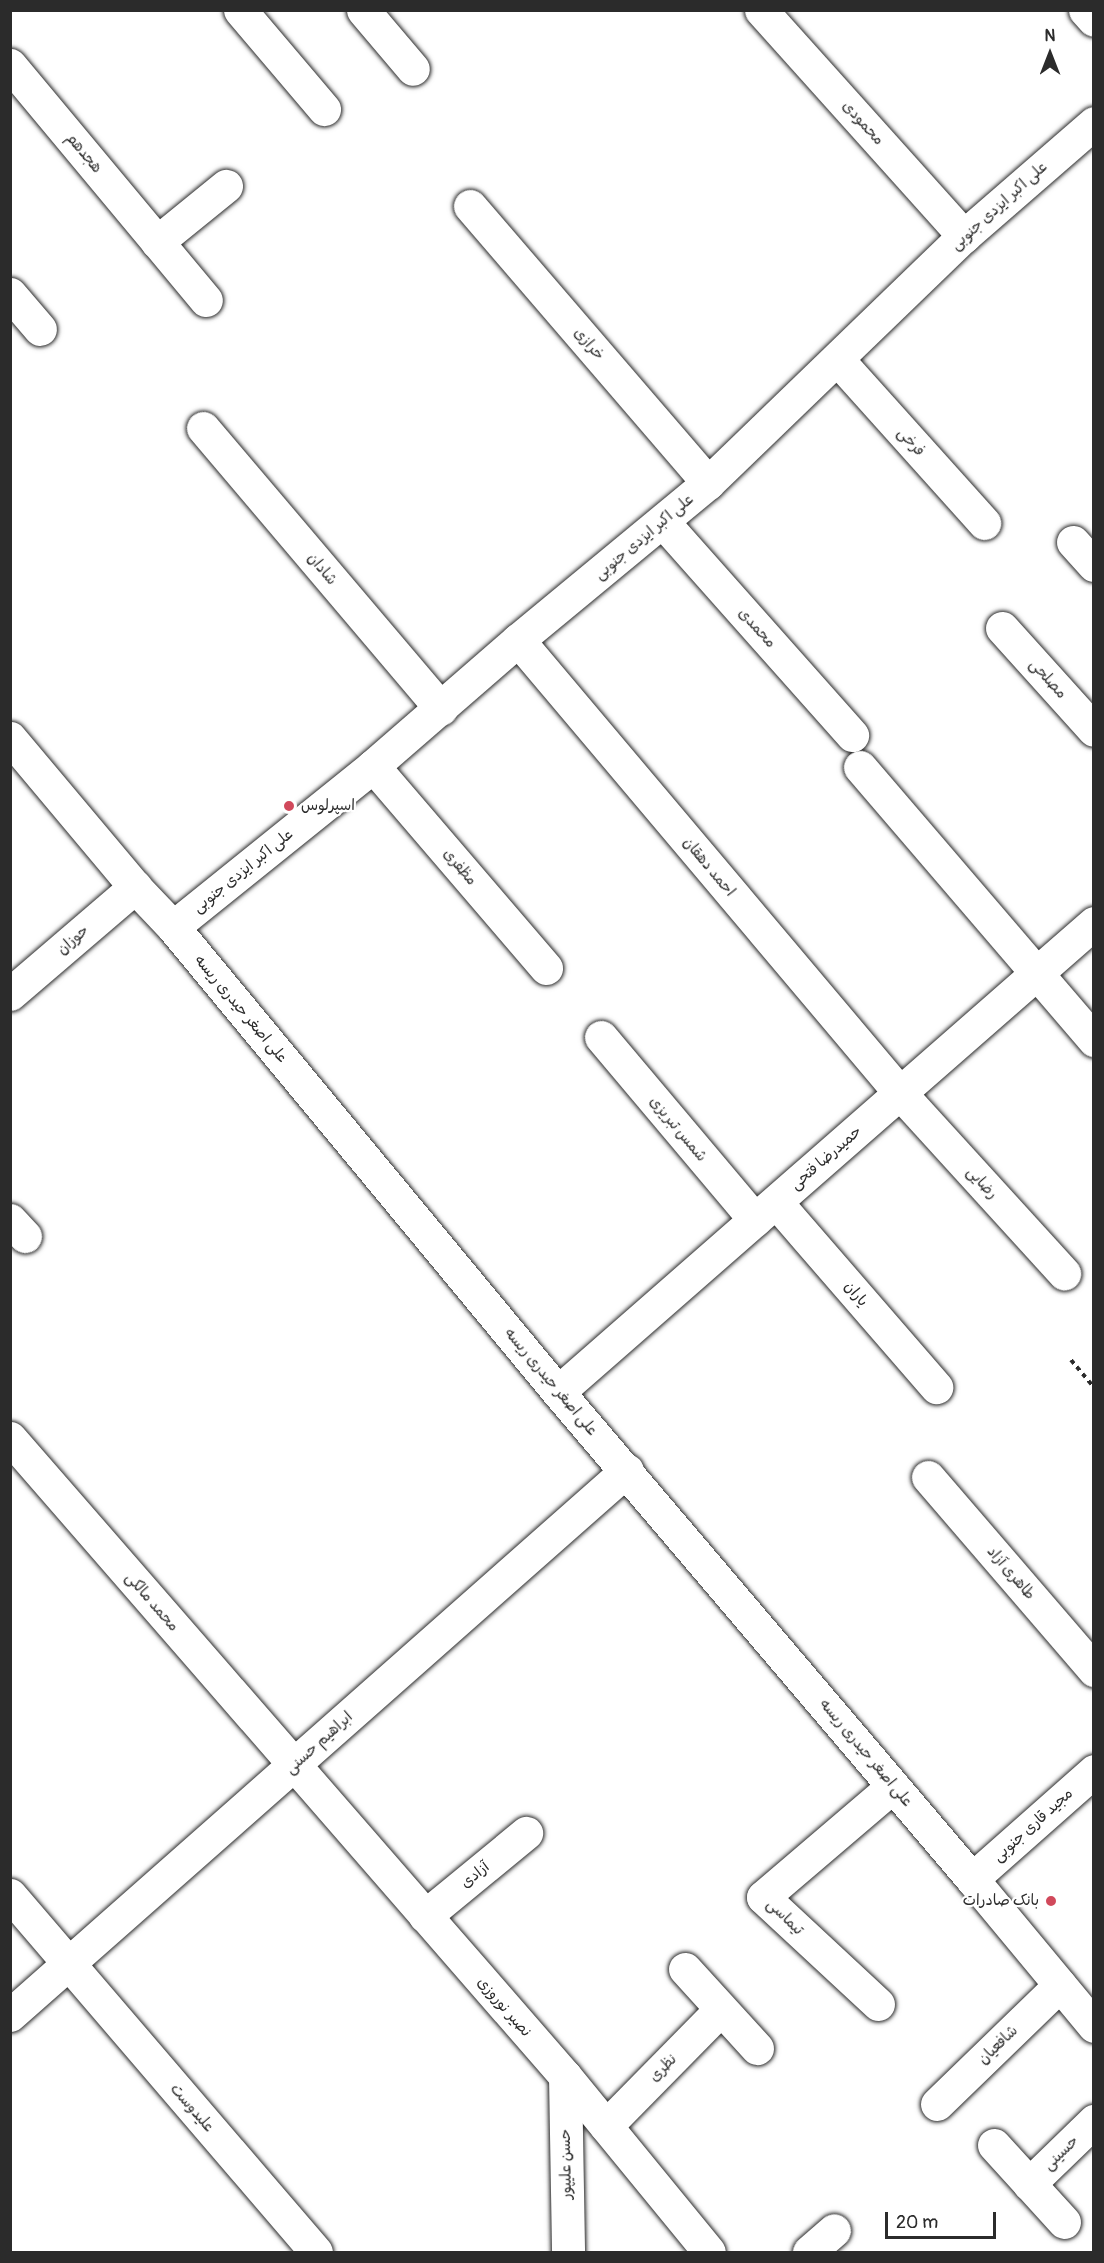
<!DOCTYPE html>
<html>
<head>
<meta charset="utf-8">
<style>
	body { margin:0 }
	#map { position:relative; width:1104px; height:2263px; overflow:hidden; background:#fff; font-family:Pangolin,"Playpen Sans Arabic",sans-serif }
	div>[style] { position:absolute }
	[style*='--x'] { left:calc(var(--x)*1px); top:calc(var(--y)*1px); width:calc(var(--w)*1px); rotate:calc(var(--a)*1deg) }
	.path>* { height:4px; margin-top:-2px; transform-origin:0; background:repeating-linear-gradient(90deg,#2b2b2b 0 4.5px,transparent 0 9px) }
	.roads { filter:drop-shadow(0 0 2px #2b2b2b) drop-shadow(0 0 2px #2b2b2b) }
	.street>* { height:33px; margin:-16.5px; padding:0 16.5px; transform-origin:16.5px; border-radius:16.5px; background:#fff }
	.dots>* { width:16px; height:16px; translate:-50% -50%; box-sizing:border-box; border:3px solid #fff; border-radius:50% }
	span { translate:-50% -50%; white-space:nowrap; text-align:center; line-height:1.15; -webkit-text-stroke:4.5px #fff; paint-order:stroke }
	.street-label { font-size:15px; color:#2b2b2b }
	.poi-label { font-size:15px; color:#2b2b2b }
	.left { translate:0 -50%; text-align:left }
	.right { translate:-100% -50%; text-align:right }
	.frame { position:absolute; inset:0; border:12px solid #2b2b2b; pointer-events:none }
	.north { position:absolute; left:1020px; top:24px; width:60px; height:60px; -webkit-text-stroke:4px #fff; paint-order:stroke; rotate:0deg; font-size:16px; font-weight:700; line-height:24px; text-align:center; color:#2b2b2b }
	.north::after { content:''; display:block; margin:auto; width:21px; height:27px; background:#2b2b2b; clip-path:polygon(50% 0,100% 100%,50% 72%,0 100%) }
	.scale { position:absolute; left:885px; top:2212px; width:111px; height:27px; box-sizing:border-box; border:3px solid #2b2b2b; border-top:0; padding-left:8px; font-size:18px; line-height:21px; white-space:nowrap; color:#2b2b2b; -webkit-text-stroke:4px #fff; paint-order:stroke }
</style>
</head>
<body>
<div id="map">
	<div class="path">
		<div style="--x:1071;--y:1360;--w:35;--a:50"></div>
	</div>
	<div class="roads">
		<div class="street">
			<div style="--x:240;--y:10;--w:130;--a:49.7"></div>
			<div style="--x:363;--y:10;--w:77;--a:49.7"></div>
			<div style="--x:761;--y:10;--w:304;--a:48.1"></div>
			<div style="--x:1085;--y:10;--w:13;--a:48"></div>
			<div style="--x:10;--y:65;--w:306;--a:50.2"></div>
			<div style="--x:470;--y:206;--w:365;--a:49.3"></div>
			<div style="--x:157;--y:242;--w:89;--a:-39.1"></div>
			<div style="--x:10;--y:294;--w:46;--a:49.4"></div>
			<div style="--x:838;--y:360;--w:219;--a:48.1"></div>
			<div style="--x:203;--y:428;--w:368;--a:49.7"></div>
			<div style="--x:663;--y:522;--w:285;--a:48.4"></div>
			<div style="--x:1073;--y:542;--w:31;--a:48"></div>
			<div style="--x:1002;--y:628;--w:137;--a:48"></div>
			<div style="--x:518;--y:640;--w:593;--a:49.86"></div>
			<div style="--x:900;--y:1093;--w:244;--a:47.7"></div>
			<div style="--x:10;--y:738;--w:194;--a:50"></div>
			<div style="--x:135;--y:887;--w:55;--a:46.5"></div>
			<div style="--x:173;--y:927;--w:604;--a:50.38"></div>
			<div style="--x:558;--y:1392;--w:639;--a:49.63"></div>
			<div style="--x:972;--y:1879;--w:191;--a:50.3"></div>
			<div style="--x:373;--y:766;--w:266;--a:49.4"></div>
			<div style="--x:860;--y:767;--w:360;--a:49.4"></div>
			<div style="--x:173;--y:927;--w:257;--a:-38.8"></div>
			<div style="--x:373;--y:766;--w:192;--a:-41"></div>
			<div style="--x:518;--y:640;--w:246;--a:-39.6"></div>
			<div style="--x:708;--y:483;--w:356;--a:-44"></div>
			<div style="--x:964;--y:236;--w:172;--a:-41"></div>
			<div style="--x:10;--y:994;--w:165;--a:-40.6"></div>
			<div style="--x:601;--y:1037;--w:239;--a:49.9"></div>
			<div style="--x:776;--y:1202;--w:245;--a:49.1"></div>
			<div style="--x:10;--y:1220;--w:22;--a:47"></div>
			<div style="--x:558;--y:1392;--w:712;--a:-41.19"></div>
			<div style="--x:10;--y:1438;--w:846;--a:48.98"></div>
			<div style="--x:565;--y:2076;--w:227;--a:50.7"></div>
			<div style="--x:928;--y:1477;--w:255;--a:49.3"></div>
			<div style="--x:972;--y:1879;--w:163;--a:-41.5"></div>
			<div style="--x:10;--y:1895;--w:470;--a:49.4"></div>
			<div style="--x:425;--y:1916;--w:131;--a:-39.4"></div>
			<div style="--x:685;--y:1969;--w:107;--a:47.7"></div>
			<div style="--x:878;--y:2004;--w:157;--a:-137.1"></div>
			<div style="--x:763;--y:1897;--w:171;--a:-40.5"></div>
			<div style="--x:10;--y:2015;--w:823;--a:-41.45"></div>
			<div style="--x:565;--y:2076;--w:176;--a:89"></div>
			<div style="--x:937;--y:2104;--w:171;--a:-44.1"></div>
			<div style="--x:606;--y:2126;--w:163;--a:-45.5"></div>
			<div style="--x:994;--y:2145;--w:104;--a:47.7"></div>
			<div style="--x:1029;--y:2184;--w:91;--a:-44.1"></div>
			<div style="--x:809;--y:2252;--w:33;--a:-41"></div>
		</div>
	</div>
	<div class="dots">
		<div style="left:289px;top:806px;background:#d1495b"></div>
		<div style="left:1051px;top:1901px;background:#d1495b"></div>
	</div>
	<div class="street-label">
		<span style="left:863px;top:123px;rotate:48deg">محمودی</span>
		<span style="left:84px;top:153px;rotate:50deg">هجدهم</span>
		<span style="left:999px;top:206px;rotate:-42deg">علی اکبر ایزدی جنوبی</span>
		<span style="left:589px;top:344px;rotate:49deg">خرازی</span>
		<span style="left:911px;top:442px;rotate:48deg">فرخی</span>
		<span style="left:644px;top:537px;rotate:-40deg">علی اکبر ایزدی جنوبی</span>
		<span style="left:322px;top:569px;rotate:50deg">شادان</span>
		<span style="left:757px;top:628px;rotate:48deg">محمدی</span>
		<span style="left:1048px;top:679px;rotate:48deg">مصلحی</span>
		<span style="left:460px;top:867px;rotate:50deg">مظفری</span>
		<span style="left:709px;top:867px;rotate:50deg">احمد دهقان</span>
		<span style="left:243px;top:871px;rotate:-39deg">علی اکبر ایزدی جنوبی</span>
		<span style="left:73px;top:940px;rotate:-41deg">حوزان</span>
		<span style="left:241px;top:1009px;rotate:50deg">علی اصغر حیدری ریسه</span>
		<span style="left:678px;top:1129px;rotate:50deg">شمس تبریزی</span>
		<span style="left:826px;top:1158px;rotate:-41deg">حمیدرضا فتحی</span>
		<span style="left:982px;top:1183px;rotate:48deg">رضایی</span>
		<span style="left:856px;top:1294px;rotate:49deg">یاران</span>
		<span style="left:551px;top:1382px;rotate:50deg">علی اصغر حیدری ریسه</span>
		<span style="left:1011px;top:1573px;rotate:49deg">طاهری آزاد</span>
		<span style="left:152px;top:1602px;rotate:49deg">محمد مالکی</span>
		<span style="left:319px;top:1743px;rotate:-42deg">ابراهیم حسنی</span>
		<span style="left:866px;top:1753px;rotate:50deg">علی اصغر حیدری ریسه</span>
		<span style="left:1033px;top:1825px;rotate:-42deg">مجید قاری جنوبی</span>
		<span style="left:475px;top:1875px;rotate:-39deg">آزادی</span>
		<span style="left:785px;top:1917px;rotate:44deg">تیماسی</span>
		<span style="left:504px;top:2007px;rotate:49deg">نصیر نوروزی</span>
		<span style="left:998px;top:2045px;rotate:-44deg">شافعیان</span>
		<span style="left:663px;top:2068px;rotate:-45deg">نظری</span>
		<span style="left:192px;top:2108px;rotate:49deg">علیدوست</span>
		<span style="left:1061px;top:2153px;rotate:-44deg">حسینی</span>
		<span style="left:566px;top:2164px;rotate:-91deg">حسن علیپور</span>
	</div>
	<div class="poi-label">
		<span class="left" style="left:301px;top:806px">اسپرلوس</span>
		<span class="right" style="left:1039px;top:1901px">بانک صادرات</span>
	</div>
	<div class="frame"></div>
	<div class="north">N</div>
	<div class="scale">20 m</div>
</div>
</body>
</html>
